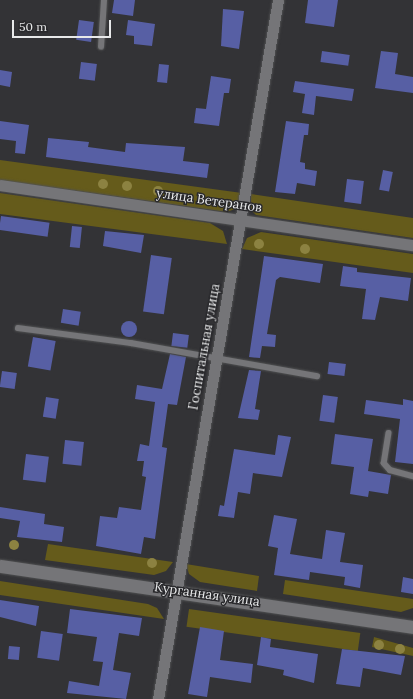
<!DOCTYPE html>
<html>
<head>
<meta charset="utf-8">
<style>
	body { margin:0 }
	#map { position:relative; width:413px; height:699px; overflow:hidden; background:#333336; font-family:Lora,serif }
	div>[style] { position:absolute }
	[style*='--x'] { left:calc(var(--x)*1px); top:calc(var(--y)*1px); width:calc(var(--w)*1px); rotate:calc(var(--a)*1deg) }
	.green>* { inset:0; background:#655b1b; transform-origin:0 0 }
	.building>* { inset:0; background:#575fa4; transform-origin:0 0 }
	.round { border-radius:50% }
	.roads { filter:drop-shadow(0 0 1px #505152) drop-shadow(0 0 1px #505152) }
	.service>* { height:5.5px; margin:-2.75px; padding:0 2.75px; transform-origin:2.75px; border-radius:2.75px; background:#757578 }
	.minor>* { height:11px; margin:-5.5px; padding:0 5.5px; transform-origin:5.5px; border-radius:5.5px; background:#757578 }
	.tertiary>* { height:13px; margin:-6.5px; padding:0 6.5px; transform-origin:6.5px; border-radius:6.5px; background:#757578 }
	.trees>* { width:10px; height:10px; margin:-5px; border-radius:50%; background:#8c8241 }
	span { translate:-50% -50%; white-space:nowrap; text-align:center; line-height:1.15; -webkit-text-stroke:3px #29292c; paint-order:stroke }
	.street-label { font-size:13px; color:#e8e9ea }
	.scale { position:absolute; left:12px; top:20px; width:99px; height:18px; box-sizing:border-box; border:2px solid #e8e9ea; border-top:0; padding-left:5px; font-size:12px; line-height:14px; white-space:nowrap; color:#e8e9ea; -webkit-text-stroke:3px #29292c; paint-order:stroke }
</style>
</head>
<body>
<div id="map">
	<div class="green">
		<div style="clip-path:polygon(0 160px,242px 193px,240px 207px,227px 212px,0 180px)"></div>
		<div style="clip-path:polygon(0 193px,210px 223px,223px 231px,227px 244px,0 214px)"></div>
		<div style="clip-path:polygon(251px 194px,413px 218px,413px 238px,256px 215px,251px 210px)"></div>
		<div style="clip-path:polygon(261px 232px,413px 254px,413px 273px,242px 249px,247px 238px)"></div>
		<div style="clip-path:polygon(48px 544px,173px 562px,166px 571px,154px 575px,45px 560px)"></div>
		<div style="clip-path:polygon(186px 564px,259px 576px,257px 591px,200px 582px,189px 574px)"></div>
		<div style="clip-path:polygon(285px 580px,413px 599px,413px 608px,401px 612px,283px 594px)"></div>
		<div style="clip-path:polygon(0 581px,148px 604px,157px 608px,164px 619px,0 595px)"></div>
		<div style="left:189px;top:609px;width:173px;height:18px;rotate:8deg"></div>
		<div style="clip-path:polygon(374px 637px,413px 648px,413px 656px,372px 647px)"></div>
	</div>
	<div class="building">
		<div style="clip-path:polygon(114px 0,135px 0,133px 16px,112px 13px)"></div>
		<div style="clip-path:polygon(308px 0,338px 0,334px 27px,305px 23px)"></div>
		<div style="clip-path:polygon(223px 9px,244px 11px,239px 49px,221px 46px)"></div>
		<div style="left:79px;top:20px;width:15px;height:20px;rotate:8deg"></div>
		<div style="clip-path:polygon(128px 20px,155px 24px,152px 46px,134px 44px,134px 36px,126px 35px)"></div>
		<div style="left:322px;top:51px;width:28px;height:11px;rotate:8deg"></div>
		<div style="clip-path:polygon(381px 51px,398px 53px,395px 74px,413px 77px,413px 93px,375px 88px)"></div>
		<div style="left:81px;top:62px;width:16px;height:17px;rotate:7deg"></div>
		<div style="left:159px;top:64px;width:10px;height:18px;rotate:6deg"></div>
		<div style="clip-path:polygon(0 70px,12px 72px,10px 87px,0 85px)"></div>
		<div style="clip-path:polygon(211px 76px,231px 79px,229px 93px,224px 93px,219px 126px,194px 123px,196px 108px,206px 109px)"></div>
		<div style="clip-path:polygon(295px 81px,354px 89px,352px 101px,316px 96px,314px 115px,302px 113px,305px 94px,293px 92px)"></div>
		<div style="clip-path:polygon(0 121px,29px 125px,25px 154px,15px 153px,16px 141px,0 139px)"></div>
		<div style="clip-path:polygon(286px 121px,309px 124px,308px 135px,304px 135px,300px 162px,305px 163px,305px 169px,317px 171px,315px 186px,297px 183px,295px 194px,275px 192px)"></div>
		<div style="clip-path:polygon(48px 138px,89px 142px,88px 147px,125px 152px,126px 143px,185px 147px,183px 161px,209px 164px,207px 178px,46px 157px)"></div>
		<div style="left:383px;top:170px;width:10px;height:20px;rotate:11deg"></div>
		<div style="left:347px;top:179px;width:17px;height:23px;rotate:7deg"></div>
		<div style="left:1px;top:216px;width:49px;height:14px;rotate:8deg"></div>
		<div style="left:72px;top:226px;width:10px;height:21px;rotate:6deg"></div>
		<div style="clip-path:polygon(105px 231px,144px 235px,141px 253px,103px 246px)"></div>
		<div style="left:151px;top:255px;width:21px;height:57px;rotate:8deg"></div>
		<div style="clip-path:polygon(264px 256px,323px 264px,320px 283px,280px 277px,276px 280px,267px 334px,276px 335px,275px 347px,262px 346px,260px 358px,249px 357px)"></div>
		<div style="clip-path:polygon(343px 266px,357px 268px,357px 272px,411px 278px,408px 301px,380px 297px,375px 320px,362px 319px,366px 289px,340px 286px)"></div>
		<div style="left:63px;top:309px;width:18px;height:14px;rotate:9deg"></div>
		<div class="round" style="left:121px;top:321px;width:16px;height:16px"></div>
		<div style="left:173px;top:333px;width:16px;height:13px;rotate:7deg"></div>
		<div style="left:33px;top:337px;width:23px;height:30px;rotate:10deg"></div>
		<div style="clip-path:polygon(170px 354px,186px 357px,177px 405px,168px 404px,162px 447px,167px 448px,155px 539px,144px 537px,141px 554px,96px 546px,100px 516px,117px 518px,119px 507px,141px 510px,146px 477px,142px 476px,144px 461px,137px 461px,140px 444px,149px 446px,155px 402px,135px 399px,137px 385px,162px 389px)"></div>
		<div style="left:329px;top:362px;width:17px;height:12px;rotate:7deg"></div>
		<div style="clip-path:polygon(249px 370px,261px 371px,255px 409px,260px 410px,258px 420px,238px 418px)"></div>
		<div style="left:2px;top:371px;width:15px;height:16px;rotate:8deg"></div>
		<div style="left:323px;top:395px;width:15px;height:26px;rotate:8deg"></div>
		<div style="left:46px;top:397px;width:13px;height:20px;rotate:9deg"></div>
		<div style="clip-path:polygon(403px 399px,413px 401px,413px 464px,395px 462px,400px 419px,364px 414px,366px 400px,403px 405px)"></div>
		<div style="clip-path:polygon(335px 434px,373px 439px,368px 471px,391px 475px,388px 494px,369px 491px,368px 497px,350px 494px,354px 467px,331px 464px)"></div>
		<div style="clip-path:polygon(278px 435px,291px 437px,282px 477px,253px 473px,250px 494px,238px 492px,234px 518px,218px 516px,220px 505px,224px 506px,234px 449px,275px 455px)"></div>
		<div style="left:65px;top:440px;width:19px;height:24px;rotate:6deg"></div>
		<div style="left:26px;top:454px;width:23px;height:26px;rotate:7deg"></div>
		<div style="clip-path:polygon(0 507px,45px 514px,44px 524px,64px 527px,62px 542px,17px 537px,20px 521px,0 518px)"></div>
		<div style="clip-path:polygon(274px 515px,297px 519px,290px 554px,322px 559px,326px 530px,345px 533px,340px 562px,363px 565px,360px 588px,344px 585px,345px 577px,310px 572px,309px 580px,274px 575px,278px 548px,268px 546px)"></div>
		<div style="clip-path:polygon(403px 577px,413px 579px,413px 594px,401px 592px)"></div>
		<div style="clip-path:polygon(0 600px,39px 606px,36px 626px,0 617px)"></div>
		<div style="clip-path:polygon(70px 609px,142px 618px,139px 636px,119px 633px,113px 670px,131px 673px,126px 699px,67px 693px,69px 681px,99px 686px,103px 662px,93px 661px,97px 637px,67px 633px)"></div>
		<div style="clip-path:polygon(200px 627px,224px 631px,220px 660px,253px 664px,251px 683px,210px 677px,207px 697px,188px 694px)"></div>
		<div style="left:41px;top:631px;width:22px;height:27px;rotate:8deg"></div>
		<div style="clip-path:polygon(261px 637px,271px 639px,270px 647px,318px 654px,314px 683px,283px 675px,284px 670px,257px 665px)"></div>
		<div style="left:9px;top:646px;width:11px;height:13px;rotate:5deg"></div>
		<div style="clip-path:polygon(342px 649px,405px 656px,401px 675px,363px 668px,360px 687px,336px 684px)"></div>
	</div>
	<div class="roads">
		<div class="service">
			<div style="--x:101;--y:47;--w:47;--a:-86.3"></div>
			<div style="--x:18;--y:328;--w:114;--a:7.6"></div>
			<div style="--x:131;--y:343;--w:189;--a:10.1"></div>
			<div style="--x:389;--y:433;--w:30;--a:99"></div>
			<div style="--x:384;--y:463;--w:9;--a:49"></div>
			<div style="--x:390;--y:470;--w:24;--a:15"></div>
		</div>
		<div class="minor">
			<div style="--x:0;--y:185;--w:417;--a:8.3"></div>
			<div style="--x:158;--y:699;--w:709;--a:-80.26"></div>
		</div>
		<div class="tertiary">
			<div style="--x:0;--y:566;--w:417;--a:8.4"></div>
		</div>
	</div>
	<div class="trees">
		<div style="left:103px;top:184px"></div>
		<div style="left:127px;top:186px"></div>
		<div style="left:158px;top:191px"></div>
		<div style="left:259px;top:244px"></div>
		<div style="left:305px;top:249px"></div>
		<div style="left:14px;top:545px"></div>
		<div style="left:152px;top:563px"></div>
		<div style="left:379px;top:645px"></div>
		<div style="left:400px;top:649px"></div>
	</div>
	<div class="street-label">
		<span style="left:209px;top:201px;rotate:8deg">улица Ветеранов</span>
		<span style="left:205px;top:347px;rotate:-80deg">Госпитальная улица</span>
		<span style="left:207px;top:595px;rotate:8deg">Курганная улица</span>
	</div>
	<div class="scale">50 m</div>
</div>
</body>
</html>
